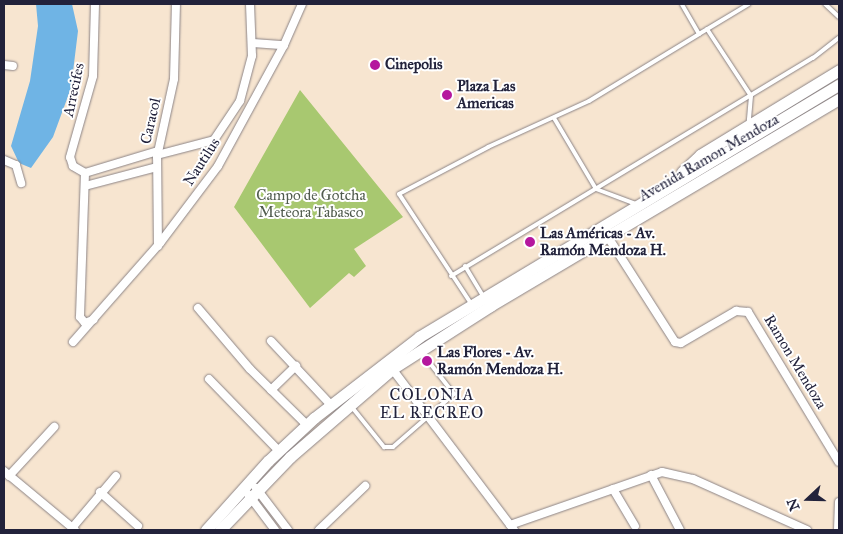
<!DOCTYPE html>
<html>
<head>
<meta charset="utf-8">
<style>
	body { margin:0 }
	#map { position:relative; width:843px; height:534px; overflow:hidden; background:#f7e5d0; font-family:"IM FELL Great Primer",serif }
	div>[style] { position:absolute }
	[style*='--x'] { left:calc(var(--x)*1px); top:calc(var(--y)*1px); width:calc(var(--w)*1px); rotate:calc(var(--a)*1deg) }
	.green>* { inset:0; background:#a8c870 }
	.water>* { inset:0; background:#6fb4e5 }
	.roads { filter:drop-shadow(0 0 1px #8c8486) drop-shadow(0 0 1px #8c8486) }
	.service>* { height:4px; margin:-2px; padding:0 2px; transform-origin:2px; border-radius:2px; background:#fff }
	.minor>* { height:8px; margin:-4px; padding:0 4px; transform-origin:4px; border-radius:4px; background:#fff }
	.primary>* { height:11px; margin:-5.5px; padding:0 5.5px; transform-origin:5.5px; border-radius:5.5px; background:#fff }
	.dots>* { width:14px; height:14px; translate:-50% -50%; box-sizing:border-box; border:2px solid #fff; border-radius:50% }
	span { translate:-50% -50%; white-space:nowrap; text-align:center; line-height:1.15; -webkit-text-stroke:4px #fff; paint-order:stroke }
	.poi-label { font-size:15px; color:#22223b; font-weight:700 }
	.left { translate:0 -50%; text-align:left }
	.street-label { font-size:15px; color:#22223b }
	.park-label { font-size:15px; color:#515c4e }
	.neighbourhood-label { font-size:16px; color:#22223b; letter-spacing:1px }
	.frame { position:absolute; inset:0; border:5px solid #22223b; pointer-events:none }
	.north { position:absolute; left:783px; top:474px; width:50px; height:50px; -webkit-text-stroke:4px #fff; paint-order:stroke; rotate:249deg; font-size:14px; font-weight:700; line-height:20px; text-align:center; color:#22223b }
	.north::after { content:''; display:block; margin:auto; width:18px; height:22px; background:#22223b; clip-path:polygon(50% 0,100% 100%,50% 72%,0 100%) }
</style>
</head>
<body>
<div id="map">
	<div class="green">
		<div style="clip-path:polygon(300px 90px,403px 217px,354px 249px,366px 266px,354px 277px,349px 273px,310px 308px,234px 207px)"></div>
	</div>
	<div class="water">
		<div style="clip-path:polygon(36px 4px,72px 4px,78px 31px,71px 88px,53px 137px,31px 168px,19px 163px,11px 146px,30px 81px,38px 26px)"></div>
	</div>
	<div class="roads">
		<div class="service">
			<div style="--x:825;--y:4;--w:19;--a:43"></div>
			<div style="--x:707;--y:29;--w:80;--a:56.7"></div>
			<div style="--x:751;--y:96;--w:25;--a:95"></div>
			<div style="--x:699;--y:34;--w:58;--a:-31"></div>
			<div style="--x:554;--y:118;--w:82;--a:59.4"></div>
			<div style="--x:596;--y:189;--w:43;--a:20.6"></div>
			<div style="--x:465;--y:266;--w:35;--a:59"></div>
			<div style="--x:451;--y:276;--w:423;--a:-31.1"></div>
			<div style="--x:813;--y:58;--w:33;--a:-38"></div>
			<div style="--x:472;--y:305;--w:133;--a:-123.3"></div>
			<div style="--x:399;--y:194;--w:101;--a:-27.8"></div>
			<div style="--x:488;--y:147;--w:111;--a:-24.5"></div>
			<div style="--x:589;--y:101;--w:129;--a:-31.3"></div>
			<div style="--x:699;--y:34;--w:34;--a:-120"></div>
			<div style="--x:351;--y:406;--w:53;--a:51.2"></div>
			<div style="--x:384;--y:447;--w:9;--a:0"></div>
			<div style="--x:393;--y:447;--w:81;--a:-41"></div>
			<div style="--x:454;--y:394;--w:52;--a:-128"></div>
		</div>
		<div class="minor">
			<div style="--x:253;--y:43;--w:31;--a:4"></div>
			<div style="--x:4;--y:65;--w:9;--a:6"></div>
			<div style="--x:157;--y:155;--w:59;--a:-14.7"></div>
			<div style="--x:214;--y:140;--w:47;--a:-56.3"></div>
			<div style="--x:240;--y:101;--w:47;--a:-75.1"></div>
			<div style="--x:252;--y:56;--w:52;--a:-92.2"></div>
			<div style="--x:4;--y:160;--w:13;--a:23"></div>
			<div style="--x:16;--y:165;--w:19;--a:74"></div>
			<div style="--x:85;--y:173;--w:14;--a:-150"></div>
			<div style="--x:73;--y:166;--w:9;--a:-108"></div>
			<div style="--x:70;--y:157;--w:84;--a:-74.1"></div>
			<div style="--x:93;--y:76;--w:72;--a:-88.4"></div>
			<div style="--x:85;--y:173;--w:144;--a:92"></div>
			<div style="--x:80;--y:317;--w:8;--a:50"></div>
			<div style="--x:85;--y:323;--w:9;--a:-21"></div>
			<div style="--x:85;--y:173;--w:76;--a:-16.8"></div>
			<div style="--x:85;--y:186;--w:74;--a:-14.8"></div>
			<div style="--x:606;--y:234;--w:128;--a:57.4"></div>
			<div style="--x:675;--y:342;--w:6;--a:9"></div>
			<div style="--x:681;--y:343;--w:64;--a:-30.2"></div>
			<div style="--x:736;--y:311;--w:12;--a:5"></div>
			<div style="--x:748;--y:312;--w:175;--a:58.8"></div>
			<div style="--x:158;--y:246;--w:89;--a:-90.6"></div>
			<div style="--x:157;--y:157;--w:80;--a:-77.7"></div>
			<div style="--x:174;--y:79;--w:75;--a:-88.5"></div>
			<div style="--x:198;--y:308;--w:80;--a:49.6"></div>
			<div style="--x:250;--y:369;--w:80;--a:44.5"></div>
			<div style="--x:271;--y:341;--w:86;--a:46.9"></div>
			<div style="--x:73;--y:342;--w:132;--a:-48.7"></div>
			<div style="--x:160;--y:243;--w:96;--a:-53"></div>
			<div style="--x:218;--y:166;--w:138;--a:-61.4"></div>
			<div style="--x:284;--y:45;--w:45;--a:-66.3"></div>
			<div style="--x:390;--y:366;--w:206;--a:52.9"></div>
			<div style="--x:209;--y:379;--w:100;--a:45.8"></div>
			<div style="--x:271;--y:390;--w:35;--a:-44"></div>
			<div style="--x:4;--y:471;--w:92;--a:39.7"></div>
			<div style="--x:651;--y:475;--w:62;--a:62.2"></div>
			<div style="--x:9;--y:476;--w:67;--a:-47.4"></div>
			<div style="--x:256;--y:488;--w:53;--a:52.7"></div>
			<div style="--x:613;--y:489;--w:43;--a:59.3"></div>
			<div style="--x:100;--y:492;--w:51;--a:41.8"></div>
			<div style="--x:248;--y:494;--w:45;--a:53.1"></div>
			<div style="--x:510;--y:525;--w:161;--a:-19.2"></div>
			<div style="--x:662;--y:472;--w:32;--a:13"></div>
			<div style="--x:693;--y:479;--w:125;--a:24.1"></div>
			<div style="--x:72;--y:528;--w:68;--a:-49.8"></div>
			<div style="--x:319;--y:530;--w:64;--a:-43.7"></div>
			<div style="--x:838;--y:530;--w:28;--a:-88"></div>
		</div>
		<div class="primary">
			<div style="--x:682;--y:172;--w:25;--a:-43"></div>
			<div style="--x:700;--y:155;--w:163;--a:-31.4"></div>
			<div style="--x:206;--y:530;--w:93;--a:-48.1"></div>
			<div style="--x:268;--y:461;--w:63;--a:-43.1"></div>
			<div style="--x:314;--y:418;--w:133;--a:-37.6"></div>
			<div style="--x:419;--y:337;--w:490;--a:-31"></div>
			<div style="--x:220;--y:530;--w:101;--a:-46.2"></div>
			<div style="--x:290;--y:457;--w:135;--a:-40.8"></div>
			<div style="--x:392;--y:369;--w:117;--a:-32.7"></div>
			<div style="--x:490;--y:306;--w:406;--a:-30.7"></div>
		</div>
	</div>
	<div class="dots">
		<div style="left:375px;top:65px;background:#b5179e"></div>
		<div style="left:447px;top:95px;background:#b5179e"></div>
		<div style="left:530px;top:242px;background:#b5179e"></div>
		<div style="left:427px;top:361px;background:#b5179e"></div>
	</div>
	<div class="poi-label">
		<span class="left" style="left:385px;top:65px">Cinepolis</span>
		<span class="left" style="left:457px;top:95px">Plaza Las<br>Americas</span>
		<span class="left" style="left:540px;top:242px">Las Américas - Av.<br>Ramón Mendoza H.</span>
		<span class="left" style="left:437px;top:361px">Las Flores - Av.<br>Ramón Mendoza H.</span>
	</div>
	<div class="street-label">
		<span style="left:74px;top:90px;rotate:-78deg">Arrecifes</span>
		<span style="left:151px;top:121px;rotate:-77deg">Caracol</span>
		<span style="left:709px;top:158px;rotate:-30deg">Avenida Ramon Mendoza</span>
		<span style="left:202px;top:162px;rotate:-57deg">Nautilus</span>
		<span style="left:795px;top:362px;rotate:59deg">Ramon Mendoza</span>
	</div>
	<div class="park-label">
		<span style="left:311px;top:204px">Campo de Gotcha<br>Meteora Tabasco</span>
	</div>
	<div class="neighbourhood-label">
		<span style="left:432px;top:404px">COLONIA<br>EL RECREO</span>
	</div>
	<div class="frame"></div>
	<div class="north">N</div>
</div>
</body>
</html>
